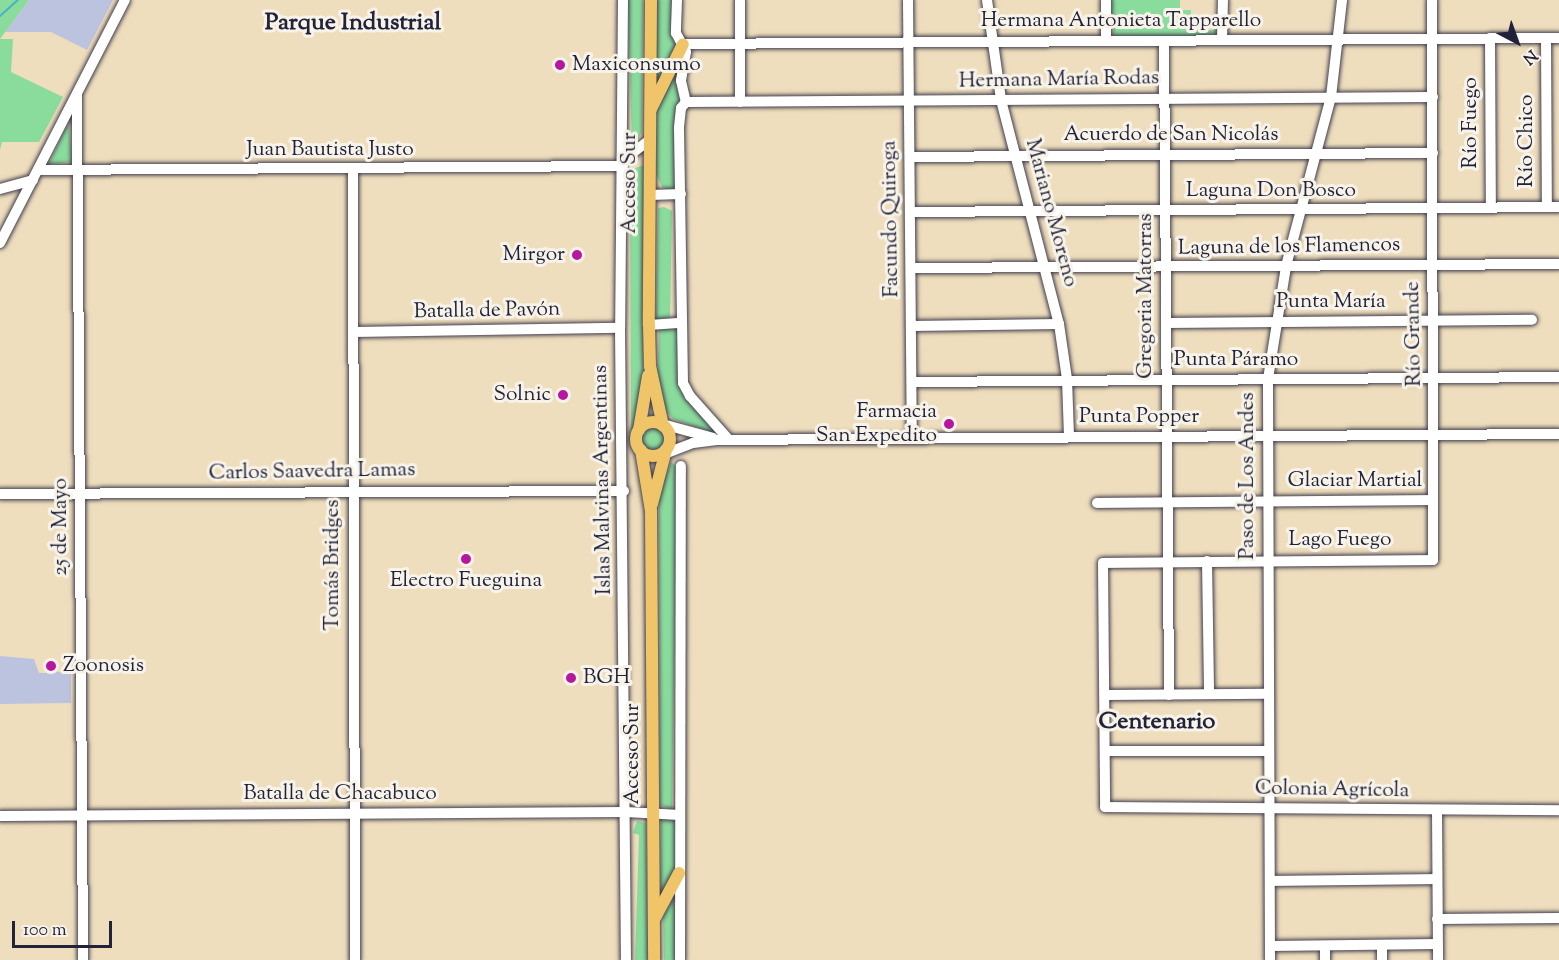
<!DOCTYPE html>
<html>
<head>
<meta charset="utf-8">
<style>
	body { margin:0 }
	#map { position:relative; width:1559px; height:960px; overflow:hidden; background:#efdebd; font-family:"Sorts Mill Goudy",serif }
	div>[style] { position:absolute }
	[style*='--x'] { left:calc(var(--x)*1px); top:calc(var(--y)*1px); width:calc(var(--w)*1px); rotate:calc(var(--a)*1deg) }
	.industrial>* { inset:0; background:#bcc3de }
	.green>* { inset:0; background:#8adc9d }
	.round { border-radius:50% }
	.stream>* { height:2px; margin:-1px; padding:0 1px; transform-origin:1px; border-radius:1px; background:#47b2c5 }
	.roads { filter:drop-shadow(0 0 2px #413e4e) drop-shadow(0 0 2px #413e4e) }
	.minor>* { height:10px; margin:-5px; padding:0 5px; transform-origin:5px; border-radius:5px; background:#fff }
	.major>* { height:12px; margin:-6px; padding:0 6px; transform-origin:6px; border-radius:6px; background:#f0c469 }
	.major>.ring { margin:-6px; padding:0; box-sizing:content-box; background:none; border:12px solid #f0c469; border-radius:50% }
	.dots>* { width:16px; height:16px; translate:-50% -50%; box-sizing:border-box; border:3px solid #f7f3e8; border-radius:50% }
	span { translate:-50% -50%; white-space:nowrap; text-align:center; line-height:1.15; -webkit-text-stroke:6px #f7f3e8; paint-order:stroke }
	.street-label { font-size:21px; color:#22223b }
	.poi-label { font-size:21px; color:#22223b }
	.left { translate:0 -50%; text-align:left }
	.right { translate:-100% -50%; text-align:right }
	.quarter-label { font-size:24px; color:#22223b; font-weight:700 }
	.north { position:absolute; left:1487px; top:12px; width:60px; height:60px; -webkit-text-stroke:4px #f7f3e8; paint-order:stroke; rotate:139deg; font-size:16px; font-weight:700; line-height:24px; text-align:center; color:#22223b }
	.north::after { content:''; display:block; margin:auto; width:21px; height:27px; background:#22223b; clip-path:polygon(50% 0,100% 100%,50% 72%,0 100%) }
	.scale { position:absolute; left:12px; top:921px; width:100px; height:27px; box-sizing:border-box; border:3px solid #22223b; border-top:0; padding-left:8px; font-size:18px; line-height:21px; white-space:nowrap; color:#22223b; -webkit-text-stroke:4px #f7f3e8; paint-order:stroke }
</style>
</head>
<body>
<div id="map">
	<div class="industrial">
		<div style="clip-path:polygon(29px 0,113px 0,87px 50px,51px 32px,5px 32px)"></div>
		<div style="clip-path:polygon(0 656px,34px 659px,39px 673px,55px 673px,55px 667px,58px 672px,66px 672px,66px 663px,71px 663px,71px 703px,0 704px)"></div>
	</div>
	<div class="green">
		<div style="clip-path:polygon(0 0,29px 0,0 39px)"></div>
		<div style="clip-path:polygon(628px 0,643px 0,642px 133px,632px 147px)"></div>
		<div style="clip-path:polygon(656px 0,673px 0,678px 44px,656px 93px)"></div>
		<div style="clip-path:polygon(1110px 0,1180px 0,1180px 10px,1191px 10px,1191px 30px,1219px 30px,1215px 35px,1208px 36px,1114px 36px)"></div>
		<div style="clip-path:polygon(0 39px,13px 39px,11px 72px,63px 97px,39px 142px,2px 142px,0 150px)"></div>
		<div style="clip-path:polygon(683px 53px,677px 184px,671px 191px,662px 187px,656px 174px,657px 104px)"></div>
		<div style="clip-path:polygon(69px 126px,72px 162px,49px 164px,66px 127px)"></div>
		<div style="clip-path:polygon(644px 165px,643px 396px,631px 442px,630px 170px)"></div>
		<div style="clip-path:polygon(664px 207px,672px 211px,670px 320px,656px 320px,658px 208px)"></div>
		<div style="clip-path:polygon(659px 329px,677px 329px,680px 390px,720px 435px,673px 419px,663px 408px,657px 391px)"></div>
		<div class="round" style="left:641px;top:428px;width:24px;height:24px"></div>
		<div style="clip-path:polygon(671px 462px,676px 466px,677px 477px,672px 810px,660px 805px,659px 493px)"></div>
		<div style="clip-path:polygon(661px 819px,676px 821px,676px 874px,660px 901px)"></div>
		<div style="clip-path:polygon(637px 821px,646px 823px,648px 960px,635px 960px,639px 835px,633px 833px)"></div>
		<div style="clip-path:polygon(675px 897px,675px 960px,664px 960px,663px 910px)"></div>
	</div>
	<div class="stream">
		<div style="--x:0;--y:16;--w:24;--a:-42"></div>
	</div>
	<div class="roads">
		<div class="minor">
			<div style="--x:623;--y:0;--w:328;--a:90.5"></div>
			<div style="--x:620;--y:328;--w:632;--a:89.46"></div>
			<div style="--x:677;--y:0;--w:33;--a:92"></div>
			<div style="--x:676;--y:33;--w:21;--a:62"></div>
			<div style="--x:686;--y:52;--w:29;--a:100"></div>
			<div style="--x:681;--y:81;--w:22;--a:77"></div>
			<div style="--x:740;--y:0;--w:102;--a:90"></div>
			<div style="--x:908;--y:0;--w:438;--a:89.5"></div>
			<div style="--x:987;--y:0;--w:101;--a:82"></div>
			<div style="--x:1001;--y:100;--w:231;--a:75.5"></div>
			<div style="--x:1059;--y:324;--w:56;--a:81.7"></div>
			<div style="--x:1067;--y:379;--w:58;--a:88"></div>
			<div style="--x:1106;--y:0;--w:40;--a:90"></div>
			<div style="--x:1432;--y:0;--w:560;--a:89.9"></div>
			<div style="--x:1433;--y:560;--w:330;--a:179.5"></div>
			<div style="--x:1103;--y:563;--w:244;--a:89.5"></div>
			<div style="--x:1105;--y:807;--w:454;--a:0.4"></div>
			<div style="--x:1490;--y:38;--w:170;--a:89.7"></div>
			<div style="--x:1546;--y:38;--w:169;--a:89.7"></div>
			<div style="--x:1222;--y:40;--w:40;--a:-88.6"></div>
			<div style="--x:1164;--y:41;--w:654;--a:89.56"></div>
			<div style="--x:683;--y:44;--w:876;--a:-0.39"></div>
			<div style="--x:77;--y:95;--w:865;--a:89.6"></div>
			<div style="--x:686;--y:102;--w:747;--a:-0.38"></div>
			<div style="--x:686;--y:102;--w:8;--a:130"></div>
			<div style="--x:681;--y:108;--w:20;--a:96"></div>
			<div style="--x:679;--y:128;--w:255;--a:89.1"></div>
			<div style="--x:683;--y:383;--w:15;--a:62"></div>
			<div style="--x:690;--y:396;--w:59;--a:48.4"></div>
			<div style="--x:910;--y:157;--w:523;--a:-0.44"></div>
			<div style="--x:623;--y:160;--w:34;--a:-37"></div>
			<div style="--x:38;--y:170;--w:585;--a:-0.39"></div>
			<div style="--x:353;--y:170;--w:790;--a:89.85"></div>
			<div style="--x:0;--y:189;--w:34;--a:-15"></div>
			<div style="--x:650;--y:195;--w:31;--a:-2"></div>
			<div style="--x:911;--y:212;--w:648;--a:-0.44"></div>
			<div style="--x:0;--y:243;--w:273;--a:-62.8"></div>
			<div style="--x:912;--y:268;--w:647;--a:-0.35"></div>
			<div style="--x:1166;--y:323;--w:366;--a:-0.5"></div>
			<div style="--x:649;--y:325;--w:32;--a:-4"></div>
			<div style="--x:911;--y:326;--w:148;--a:-0.8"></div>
			<div style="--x:354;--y:332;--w:266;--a:-0.9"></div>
			<div style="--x:913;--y:382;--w:646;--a:-0.44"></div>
			<div style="--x:655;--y:422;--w:60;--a:15.4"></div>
			<div style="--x:659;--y:456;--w:36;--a:-21"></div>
			<div style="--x:693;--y:443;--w:26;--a:-7"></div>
			<div style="--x:719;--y:440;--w:840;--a:-0.41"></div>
			<div style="--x:0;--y:494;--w:624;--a:-0.28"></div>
			<div style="--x:1097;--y:503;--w:336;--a:-0.5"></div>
			<div style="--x:1207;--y:561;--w:133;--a:89.1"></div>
			<div style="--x:1105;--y:695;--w:162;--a:-0.4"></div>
			<div style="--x:1106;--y:751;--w:161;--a:0"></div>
			<div style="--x:1437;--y:811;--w:149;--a:89.6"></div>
			<div style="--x:0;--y:816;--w:626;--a:-0.37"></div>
			<div style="--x:626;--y:812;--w:54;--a:3.2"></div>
			<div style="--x:1271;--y:881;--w:165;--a:-0.7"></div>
			<div style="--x:1437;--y:919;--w:122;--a:-0.5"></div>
			<div style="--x:1382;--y:945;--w:15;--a:90"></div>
			<div style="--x:1270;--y:946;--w:167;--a:-0.7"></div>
			<div style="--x:1325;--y:946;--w:14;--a:90"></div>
			<div style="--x:680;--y:960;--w:494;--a:-89.9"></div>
			<div style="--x:1270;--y:960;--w:581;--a:-90.2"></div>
			<div style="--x:1268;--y:379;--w:114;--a:-80.9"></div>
			<div style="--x:1286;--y:266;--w:175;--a:-75.1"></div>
			<div style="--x:1331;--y:97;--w:98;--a:-83.5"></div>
		</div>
		<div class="major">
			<div style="--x:651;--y:0;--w:325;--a:90.4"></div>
			<div style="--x:649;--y:325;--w:41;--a:88.6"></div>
			<div style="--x:650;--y:366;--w:61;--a:77.8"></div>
			<div style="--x:651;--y:109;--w:72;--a:-63.8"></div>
			<div class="ring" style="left:636px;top:422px;width:22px;height:22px"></div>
			<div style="--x:639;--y:430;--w:55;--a:-80.5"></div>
			<div style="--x:641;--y:450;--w:62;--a:80.7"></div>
			<div style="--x:651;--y:511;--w:449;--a:89.6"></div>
			<div style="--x:652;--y:504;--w:56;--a:-75.5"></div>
			<div style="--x:655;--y:918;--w:51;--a:-61.9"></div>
		</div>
	</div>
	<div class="dots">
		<div style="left:560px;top:65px;background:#b5179e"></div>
		<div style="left:577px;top:255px;background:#b5179e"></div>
		<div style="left:563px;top:395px;background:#b5179e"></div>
		<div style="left:949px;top:424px;background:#b5179e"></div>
		<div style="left:466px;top:559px;background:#b5179e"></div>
		<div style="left:51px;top:666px;background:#b5179e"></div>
		<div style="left:571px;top:678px;background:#b5179e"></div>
	</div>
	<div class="street-label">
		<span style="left:1121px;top:21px">Hermana Antonieta Tapparello</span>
		<span style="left:1059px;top:80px;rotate:-1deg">Hermana María Rodas</span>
		<span style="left:1471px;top:123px;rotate:-90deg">Río Fuego</span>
		<span style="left:1171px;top:135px">Acuerdo de San Nicolás</span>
		<span style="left:1527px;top:141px;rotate:-90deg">Río Chico</span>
		<span style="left:330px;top:150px">Juan Bautista Justo</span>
		<span style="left:630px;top:183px;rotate:-90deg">Acceso Sur</span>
		<span style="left:1271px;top:191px">Laguna Don Bosco</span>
		<span style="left:1051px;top:213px;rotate:75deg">Mariano Moreno</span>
		<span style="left:891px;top:219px;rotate:-91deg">Facundo Quiroga</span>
		<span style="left:1289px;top:247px;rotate:-1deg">Laguna de los Flamencos</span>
		<span style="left:1146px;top:296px;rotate:-90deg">Gregoria Matorras</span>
		<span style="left:1331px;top:302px">Punta María</span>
		<span style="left:487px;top:311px;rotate:-1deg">Batalla de Pavón</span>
		<span style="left:1414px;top:334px;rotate:-91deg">Río Grande</span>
		<span style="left:1236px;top:360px">Punta Páramo</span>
		<span style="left:1139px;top:417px">Punta Popper</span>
		<span style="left:312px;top:472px;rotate:-1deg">Carlos Saavedra Lamas</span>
		<span style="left:1248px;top:476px;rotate:-90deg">Paso de Los Andes</span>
		<span style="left:603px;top:480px;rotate:-91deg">Islas Malvinas Argentinas</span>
		<span style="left:1355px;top:481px">Glaciar Martial</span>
		<span style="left:61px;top:527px;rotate:-90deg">25 de Mayo</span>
		<span style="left:1340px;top:540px">Lago Fuego</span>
		<span style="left:333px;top:565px;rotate:-90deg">Tomás Bridges</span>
		<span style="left:633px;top:754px;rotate:-90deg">Acceso Sur</span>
		<span style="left:1332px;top:790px;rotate:1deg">Colonia Agrícola</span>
		<span style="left:340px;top:794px">Batalla de Chacabuco</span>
	</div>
	<div class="poi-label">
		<span class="left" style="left:572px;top:65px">Maxiconsumo</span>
		<span class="right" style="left:565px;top:255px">Mirgor</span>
		<span class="right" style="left:551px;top:395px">Solnic</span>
		<span class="right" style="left:937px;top:424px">Farmacia<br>San Expedito</span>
		<span style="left:466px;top:581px">Electro Fueguina</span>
		<span class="left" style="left:63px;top:666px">Zoonosis</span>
		<span class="left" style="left:583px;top:678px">BGH</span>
	</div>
	<div class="quarter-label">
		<span style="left:353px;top:24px">Parque Industrial</span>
		<span style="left:1157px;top:723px">Centenario</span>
	</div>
	<div class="north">N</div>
	<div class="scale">100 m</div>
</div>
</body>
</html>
